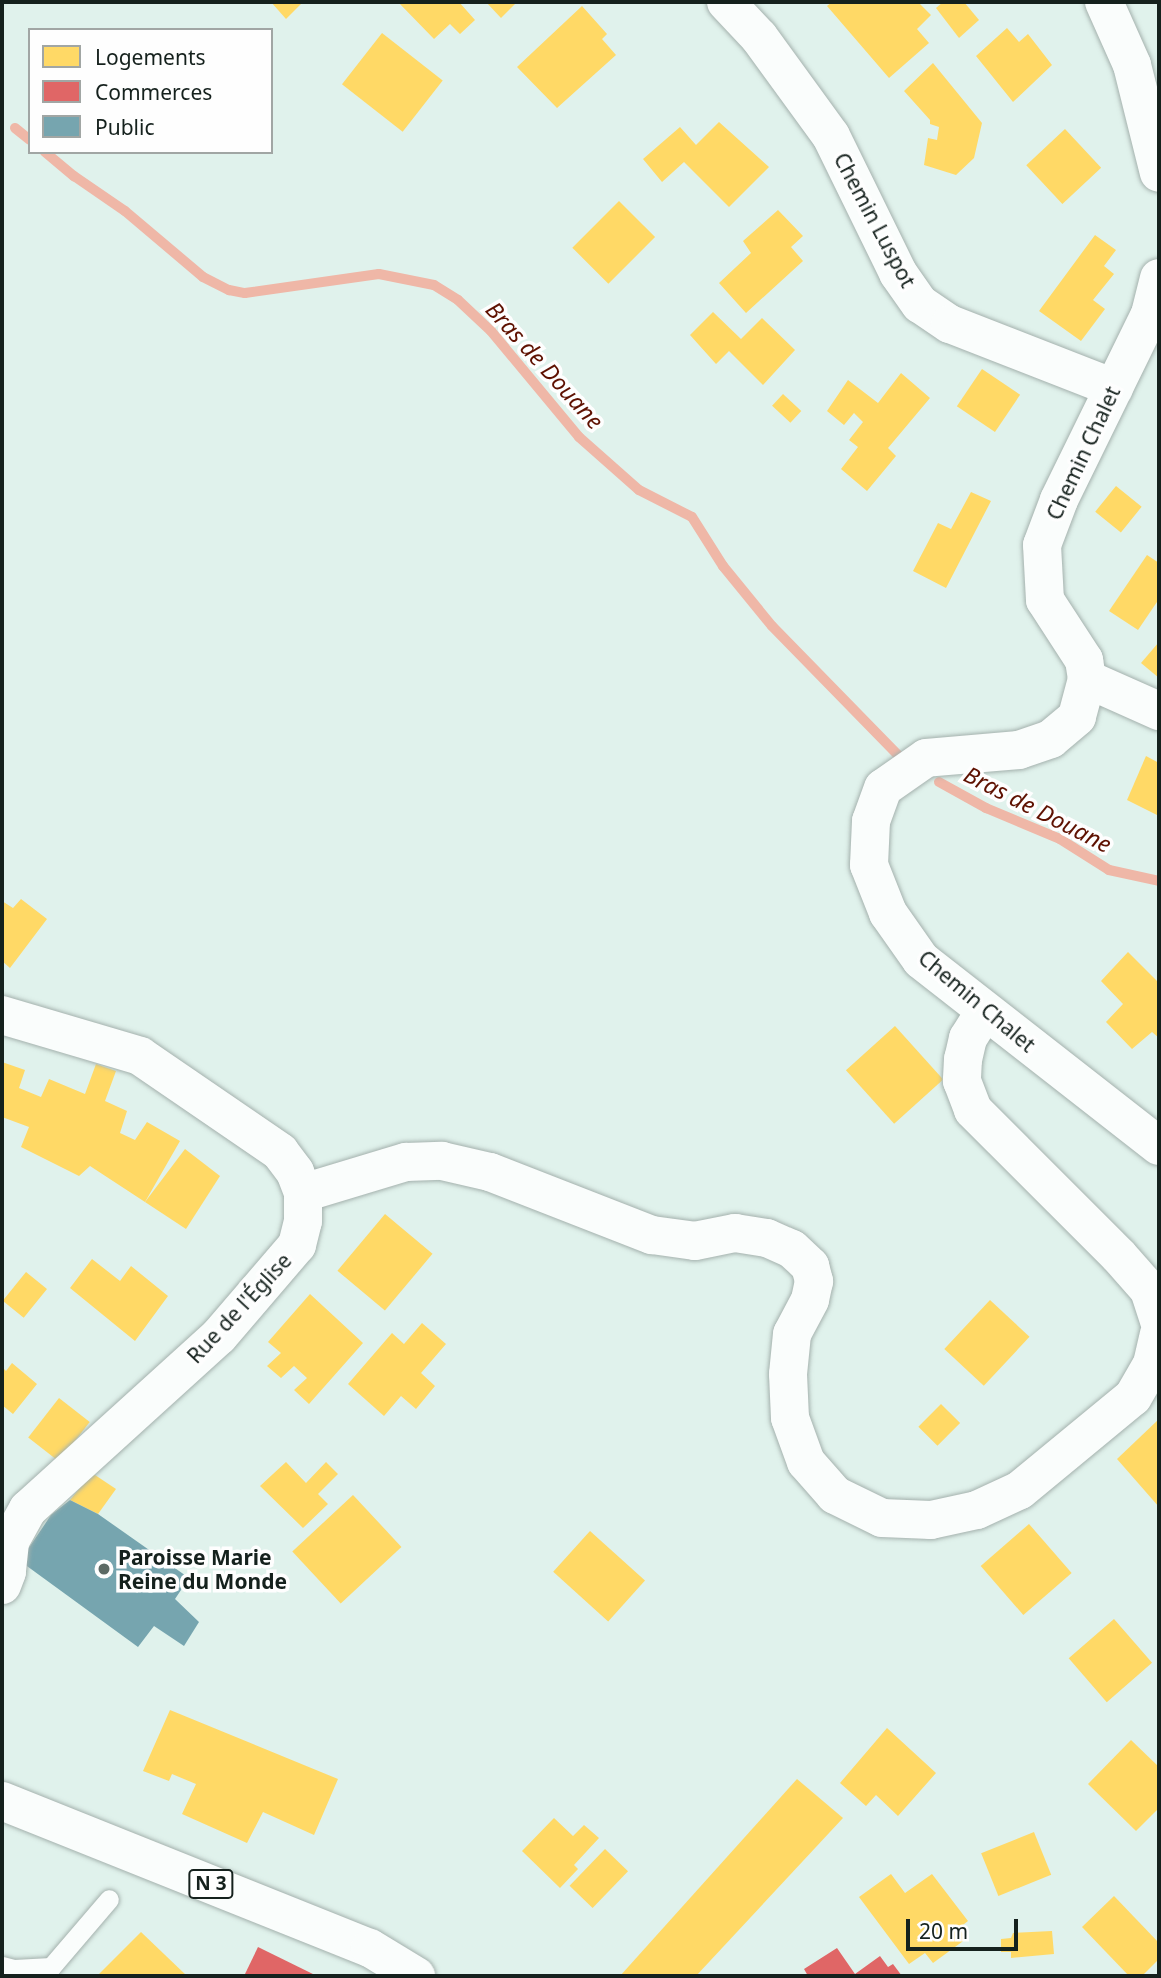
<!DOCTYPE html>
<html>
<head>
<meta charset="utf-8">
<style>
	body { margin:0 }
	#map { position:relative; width:1161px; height:1978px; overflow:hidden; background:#e0f2ec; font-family:"Noto Sans",sans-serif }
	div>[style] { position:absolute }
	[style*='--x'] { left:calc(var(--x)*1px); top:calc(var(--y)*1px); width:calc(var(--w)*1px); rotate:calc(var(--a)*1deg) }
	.homes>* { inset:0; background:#ffd966; transform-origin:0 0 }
	.shops>* { inset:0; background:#e06666 }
	.public>* { inset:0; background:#76a5af }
	.stream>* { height:10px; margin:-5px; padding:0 5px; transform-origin:5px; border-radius:5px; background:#efb7a7 }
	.roads { filter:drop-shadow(0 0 2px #a4b1ad) drop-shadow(0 0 2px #a4b1ad) }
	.lane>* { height:19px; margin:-9.5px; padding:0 9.5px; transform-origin:9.5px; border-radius:9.5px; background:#fafdfc }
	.street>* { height:38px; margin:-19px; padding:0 19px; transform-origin:19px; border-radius:19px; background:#fafdfc }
	.primary>* { height:38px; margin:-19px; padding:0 19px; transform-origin:19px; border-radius:19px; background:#fafdfc }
	.dots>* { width:19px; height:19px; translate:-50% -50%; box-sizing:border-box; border:4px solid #fefefe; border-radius:50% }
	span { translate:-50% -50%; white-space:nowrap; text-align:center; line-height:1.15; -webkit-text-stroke:7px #fefefe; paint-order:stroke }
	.shield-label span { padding:2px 5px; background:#fefefe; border:2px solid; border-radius:5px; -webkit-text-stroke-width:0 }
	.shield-label { font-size:19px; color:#15211d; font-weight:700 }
	.street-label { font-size:21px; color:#15211d }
	.poi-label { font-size:21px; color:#15211d; font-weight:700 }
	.left { translate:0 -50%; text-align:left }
	.water-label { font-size:23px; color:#5e1101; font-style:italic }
	.frame { position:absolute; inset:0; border:4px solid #15211d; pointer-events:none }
	.legend { position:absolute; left:28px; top:28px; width:245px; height:126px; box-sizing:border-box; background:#fefefe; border:2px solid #a1a6a4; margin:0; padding:9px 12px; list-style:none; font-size:21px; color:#15211d }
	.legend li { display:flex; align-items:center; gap:14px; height:35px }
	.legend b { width:35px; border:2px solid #a1a6a4 }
	.scale { position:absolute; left:906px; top:1919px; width:112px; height:32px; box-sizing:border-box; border:4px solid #15211d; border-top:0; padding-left:9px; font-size:21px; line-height:24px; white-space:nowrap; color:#15211d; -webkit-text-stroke:5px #fefefe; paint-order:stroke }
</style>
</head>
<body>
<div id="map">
	<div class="homes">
		<div style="clip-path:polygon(271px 2px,303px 2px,286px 19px)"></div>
		<div style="clip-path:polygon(398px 2px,459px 2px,475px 20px,460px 34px,450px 24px,434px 39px)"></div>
		<div style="clip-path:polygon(486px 2px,517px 2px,501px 18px)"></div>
		<div style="clip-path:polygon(832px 2px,918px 2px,931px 15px,917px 29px,929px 43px,889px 78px,827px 6px)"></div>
		<div style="clip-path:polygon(943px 2px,964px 2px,979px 20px,959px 38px,936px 8px)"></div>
		<div style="clip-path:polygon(582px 6px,607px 34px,602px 39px,616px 55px,557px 108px,517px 67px)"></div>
		<div style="clip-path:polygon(1007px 28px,1019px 42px,1028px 34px,1052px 65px,1013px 102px,976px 56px)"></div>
		<div style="left:382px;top:33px;width:77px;height:65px;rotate:38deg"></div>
		<div style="clip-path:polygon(933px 63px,982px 123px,974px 158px,956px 175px,924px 165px,928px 138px,937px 140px,939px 127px,930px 124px,930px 120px,904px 91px)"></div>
		<div style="clip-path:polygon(719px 122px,769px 167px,729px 207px,684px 162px,662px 182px,643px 159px,680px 127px,696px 145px)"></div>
		<div style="left:1065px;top:129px;width:53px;height:53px;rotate:47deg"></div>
		<div style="left:619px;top:201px;width:51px;height:66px;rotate:45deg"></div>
		<div style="clip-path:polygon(778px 210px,803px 236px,791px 247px,803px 261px,746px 313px,719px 283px,751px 253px,743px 241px)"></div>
		<div style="clip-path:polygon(1095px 235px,1116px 250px,1104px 266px,1114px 274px,1093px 300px,1105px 309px,1081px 341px,1039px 311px)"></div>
		<div style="clip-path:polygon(713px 312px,741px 339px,762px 318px,795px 350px,763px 385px,729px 351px,716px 364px,690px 335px)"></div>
		<div style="left:982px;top:369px;width:46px;height:45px;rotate:34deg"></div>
		<div style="clip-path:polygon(901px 373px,930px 398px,888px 448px,896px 456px,867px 491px,841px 469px,858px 447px,849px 440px,863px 422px,854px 413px,844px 425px,827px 411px,848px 380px,878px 403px)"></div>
		<div style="left:783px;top:394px;width:25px;height:16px;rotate:43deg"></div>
		<div style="left:1116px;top:486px;width:33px;height:33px;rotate:39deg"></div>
		<div style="clip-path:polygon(971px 492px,991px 501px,946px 588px,913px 571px,938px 523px,951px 529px)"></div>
		<div style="clip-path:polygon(1147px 555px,1159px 563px,1159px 599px,1138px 630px,1109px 611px)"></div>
		<div style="clip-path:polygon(1159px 642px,1159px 678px,1141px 663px)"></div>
		<div style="clip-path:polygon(1146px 756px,1159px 763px,1159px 816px,1127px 800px)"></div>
		<div style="clip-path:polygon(21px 899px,47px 919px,10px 968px,2px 961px,2px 901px,13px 908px)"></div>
		<div style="clip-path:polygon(1128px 952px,1159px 983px,1159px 1038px,1152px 1032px,1132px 1049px,1106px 1022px,1123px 1004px,1101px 981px)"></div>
		<div style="left:895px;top:1026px;width:72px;height:66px;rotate:48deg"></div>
		<div style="clip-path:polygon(2px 1062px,25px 1070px,19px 1088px,41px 1097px,49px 1079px,85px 1094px,96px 1064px,116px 1071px,105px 1101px,127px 1111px,120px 1133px,135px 1140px,147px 1122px,180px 1141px,145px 1202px,90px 1166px,79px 1176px,21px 1147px,29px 1127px,2px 1117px)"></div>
		<div style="clip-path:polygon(185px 1149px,220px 1176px,186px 1229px,145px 1202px)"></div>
		<div style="left:385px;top:1214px;width:62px;height:74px;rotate:40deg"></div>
		<div style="clip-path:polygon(92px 1259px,120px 1281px,131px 1266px,168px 1296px,135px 1341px,70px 1288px)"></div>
		<div style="left:26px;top:1272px;width:27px;height:37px;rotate:39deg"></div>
		<div style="clip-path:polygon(310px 1294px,363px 1343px,309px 1404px,294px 1390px,307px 1378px,294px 1366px,281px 1378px,267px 1366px,281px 1353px,268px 1342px)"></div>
		<div style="left:990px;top:1300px;width:54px;height:67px;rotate:43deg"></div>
		<div style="clip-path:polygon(422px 1323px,446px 1344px,421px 1373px,435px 1386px,416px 1409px,401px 1396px,384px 1416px,348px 1384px,392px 1333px,404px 1344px)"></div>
		<div style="clip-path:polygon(12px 1363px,37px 1384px,13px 1414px,2px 1405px,2px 1367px,6px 1371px)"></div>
		<div style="left:59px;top:1398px;width:39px;height:50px;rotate:38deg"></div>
		<div style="left:941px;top:1404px;width:27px;height:32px;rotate:45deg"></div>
		<div style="clip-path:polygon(1159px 1419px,1159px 1507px,1117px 1459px)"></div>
		<div style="clip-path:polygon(286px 1462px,306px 1483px,326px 1462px,338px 1474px,318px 1494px,328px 1504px,303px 1528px,260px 1486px)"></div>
		<div style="clip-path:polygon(92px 1473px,116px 1489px,98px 1514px,70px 1500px)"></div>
		<div style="left:353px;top:1495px;width:71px;height:83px;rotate:47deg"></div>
		<div style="left:1029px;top:1524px;width:65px;height:64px;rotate:49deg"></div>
		<div style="left:590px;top:1531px;width:74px;height:55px;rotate:42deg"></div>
		<div style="left:1114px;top:1619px;width:58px;height:60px;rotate:49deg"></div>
		<div style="clip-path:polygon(170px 1710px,338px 1779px,314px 1835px,263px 1812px,247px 1843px,182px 1814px,196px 1784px,172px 1774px,169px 1781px,143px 1771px)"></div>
		<div style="clip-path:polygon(887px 1728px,936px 1773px,898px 1816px,876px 1795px,866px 1806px,840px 1783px)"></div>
		<div style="clip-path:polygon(1131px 1740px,1159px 1767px,1159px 1808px,1136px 1831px,1088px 1784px)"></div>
		<div style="clip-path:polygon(797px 1779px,843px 1818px,696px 1976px,620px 1976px)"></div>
		<div style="clip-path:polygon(554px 1818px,573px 1836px,584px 1825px,599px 1838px,574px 1865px,578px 1869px,560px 1888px,522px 1851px)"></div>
		<div style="left:1034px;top:1832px;width:46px;height:57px;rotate:68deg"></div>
		<div style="left:605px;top:1849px;width:32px;height:51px;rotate:44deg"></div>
		<div style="clip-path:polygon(891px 1874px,905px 1893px,932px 1874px,968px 1921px,959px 1928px,966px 1939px,933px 1963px,925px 1953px,909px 1964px,859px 1897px)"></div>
		<div style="clip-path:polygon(1114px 1896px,1159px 1943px,1159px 1959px,1142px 1976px,1129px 1976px,1082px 1927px)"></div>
		<div style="clip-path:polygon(1052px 1931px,1054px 1954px,1011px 1958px,1011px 1952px,1001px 1952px,1001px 1939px,1011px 1938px,1013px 1933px)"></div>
		<div style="clip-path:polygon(141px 1932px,187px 1976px,97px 1976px)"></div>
	</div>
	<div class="shops">
		<div style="clip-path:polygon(258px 1947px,317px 1976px,244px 1976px)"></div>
		<div style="clip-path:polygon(837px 1948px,855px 1974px,880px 1956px,888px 1967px,893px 1964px,902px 1976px,808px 1976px,804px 1969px)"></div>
	</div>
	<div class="public">
		<div style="clip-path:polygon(70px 1500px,98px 1514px,189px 1578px,175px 1599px,199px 1622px,184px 1646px,154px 1626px,138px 1647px,20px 1561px,51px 1515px)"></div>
	</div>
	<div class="stream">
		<div style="--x:15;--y:128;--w:19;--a:39"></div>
		<div style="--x:45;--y:152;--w:38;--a:40"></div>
		<div style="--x:74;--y:176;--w:62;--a:34.5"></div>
		<div style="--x:125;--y:211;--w:102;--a:40.2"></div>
		<div style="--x:203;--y:277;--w:29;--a:27"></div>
		<div style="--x:229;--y:290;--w:16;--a:11"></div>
		<div style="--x:245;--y:293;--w:135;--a:-8.1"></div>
		<div style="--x:379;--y:274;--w:56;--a:11.3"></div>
		<div style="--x:434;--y:285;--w:28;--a:32"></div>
		<div style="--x:458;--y:300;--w:45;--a:43.2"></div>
		<div style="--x:491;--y:331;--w:138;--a:50.3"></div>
		<div style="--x:579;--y:437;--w:80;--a:41.5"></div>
		<div style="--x:639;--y:490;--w:59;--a:27"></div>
		<div style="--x:692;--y:517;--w:58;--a:57.7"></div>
		<div style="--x:723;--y:566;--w:77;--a:50.8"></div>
		<div style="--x:772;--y:626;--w:180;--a:45.7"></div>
		<div style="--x:939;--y:782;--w:54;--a:29"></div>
		<div style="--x:986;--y:808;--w:80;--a:22.7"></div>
		<div style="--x:1060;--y:839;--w:58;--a:32.3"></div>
		<div style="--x:1109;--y:870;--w:51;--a:12.4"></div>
	</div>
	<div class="roads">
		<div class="lane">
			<div style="--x:2;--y:1966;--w:12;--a:14"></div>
			<div style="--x:14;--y:1969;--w:37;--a:-3"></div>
			<div style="--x:51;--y:1967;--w:89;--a:-49.5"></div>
		</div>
		<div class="street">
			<div style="--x:726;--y:2;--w:48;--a:46.7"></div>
			<div style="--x:759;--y:37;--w:122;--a:54"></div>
			<div style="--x:831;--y:136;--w:153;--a:63.9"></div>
			<div style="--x:898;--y:273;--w:38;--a:55"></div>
			<div style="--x:920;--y:304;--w:36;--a:34"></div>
			<div style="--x:950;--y:324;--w:176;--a:21.3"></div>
			<div style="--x:1104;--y:2;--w:69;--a:66"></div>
			<div style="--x:1132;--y:65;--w:111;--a:76"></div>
			<div style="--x:1159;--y:278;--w:37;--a:104"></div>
			<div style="--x:1150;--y:314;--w:207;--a:116.1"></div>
			<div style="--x:1059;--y:500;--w:48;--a:110.7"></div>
			<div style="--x:1042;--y:545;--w:55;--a:86.9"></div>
			<div style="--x:1045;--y:600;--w:72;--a:57"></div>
			<div style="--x:1084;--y:660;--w:19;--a:81"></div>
			<div style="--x:1087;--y:679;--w:39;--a:105"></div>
			<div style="--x:1077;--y:717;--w:34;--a:140"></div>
			<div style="--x:1051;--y:739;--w:34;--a:161"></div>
			<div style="--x:1019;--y:750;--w:93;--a:175.1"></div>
			<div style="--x:926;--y:758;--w:52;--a:145.1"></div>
			<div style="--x:883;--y:788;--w:35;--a:110"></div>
			<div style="--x:871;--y:821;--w:44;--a:92.6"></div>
			<div style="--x:869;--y:865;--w:52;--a:68.4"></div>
			<div style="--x:888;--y:913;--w:57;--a:54.9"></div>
			<div style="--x:921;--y:960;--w:302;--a:38"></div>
			<div style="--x:1087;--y:679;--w:79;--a:24"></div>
			<div style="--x:985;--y:1011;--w:32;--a:122"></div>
			<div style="--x:968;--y:1038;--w:22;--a:103"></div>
			<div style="--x:963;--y:1059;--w:22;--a:93"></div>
			<div style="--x:962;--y:1081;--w:31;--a:69"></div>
			<div style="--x:973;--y:1110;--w:206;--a:45"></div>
			<div style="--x:1119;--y:1256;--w:45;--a:48.6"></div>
			<div style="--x:1149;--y:1290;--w:32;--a:72"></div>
			<div style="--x:2;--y:1015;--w:144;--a:16.5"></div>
			<div style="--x:140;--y:1056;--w:170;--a:34.4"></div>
			<div style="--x:280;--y:1152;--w:25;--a:53"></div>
			<div style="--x:295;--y:1172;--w:22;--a:69"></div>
			<div style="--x:303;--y:1193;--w:28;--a:90"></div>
			<div style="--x:303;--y:1221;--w:25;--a:104"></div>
			<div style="--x:297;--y:1245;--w:120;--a:130.6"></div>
			<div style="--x:219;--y:1336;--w:258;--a:137.8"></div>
			<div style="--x:28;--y:1509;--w:38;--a:119"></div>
			<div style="--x:10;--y:1542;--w:30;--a:96"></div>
			<div style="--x:7;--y:1572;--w:14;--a:111"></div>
			<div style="--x:303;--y:1193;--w:108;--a:-16.8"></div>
			<div style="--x:406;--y:1162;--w:36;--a:-2"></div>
			<div style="--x:442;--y:1161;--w:49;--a:12.9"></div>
			<div style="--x:490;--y:1172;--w:174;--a:21.3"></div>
			<div style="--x:652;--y:1235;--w:43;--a:7.9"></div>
			<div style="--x:695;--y:1241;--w:41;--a:-11.3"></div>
			<div style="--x:735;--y:1233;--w:32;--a:9"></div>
			<div style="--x:767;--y:1238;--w:27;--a:24"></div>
			<div style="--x:792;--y:1249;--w:25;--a:43"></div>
			<div style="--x:810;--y:1266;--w:16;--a:75"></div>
			<div style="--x:814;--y:1281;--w:19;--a:102"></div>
			<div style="--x:810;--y:1300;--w:38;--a:118"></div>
			<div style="--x:792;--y:1334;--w:40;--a:95.7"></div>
			<div style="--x:788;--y:1374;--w:44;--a:87.4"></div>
			<div style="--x:790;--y:1418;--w:47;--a:70"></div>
			<div style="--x:806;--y:1462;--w:44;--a:48.7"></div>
			<div style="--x:835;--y:1495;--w:52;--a:26.1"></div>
			<div style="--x:882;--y:1518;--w:49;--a:2.3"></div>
			<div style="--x:931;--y:1520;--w:47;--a:-12.3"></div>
			<div style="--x:977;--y:1510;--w:47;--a:-24.9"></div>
			<div style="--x:1020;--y:1490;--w:146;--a:-39.5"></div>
			<div style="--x:1133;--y:1397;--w:38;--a:-60"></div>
			<div style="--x:1152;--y:1364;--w:31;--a:-77"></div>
		</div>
		<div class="primary">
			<div style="--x:2;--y:1801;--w:396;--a:21.8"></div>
			<div style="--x:370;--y:1948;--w:54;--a:31.3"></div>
		</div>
	</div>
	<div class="dots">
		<div style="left:104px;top:1569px;background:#5c6a65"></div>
	</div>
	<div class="shield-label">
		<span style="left:211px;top:1884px">N 3</span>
	</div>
	<div class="street-label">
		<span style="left:875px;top:220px;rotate:62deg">Chemin Luspot</span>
		<span style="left:1083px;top:453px;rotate:-65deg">Chemin Chalet</span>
		<span style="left:977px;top:1001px;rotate:40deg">Chemin Chalet</span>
		<span style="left:239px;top:1308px;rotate:-47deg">Rue de l'Église</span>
	</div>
	<div class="poi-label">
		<span class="left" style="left:118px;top:1569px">Paroisse Marie<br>Reine du Monde</span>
	</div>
	<div class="water-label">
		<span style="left:545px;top:365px;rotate:48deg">Bras de Douane</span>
		<span style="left:1038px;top:809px;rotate:27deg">Bras de Douane</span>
	</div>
	<div class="frame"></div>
	<ul class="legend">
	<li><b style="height:19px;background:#ffd966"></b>Logements</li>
	<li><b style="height:19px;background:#e06666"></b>Commerces</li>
	<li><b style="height:19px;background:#76a5af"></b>Public</li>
	</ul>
	<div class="scale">20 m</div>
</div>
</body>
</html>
